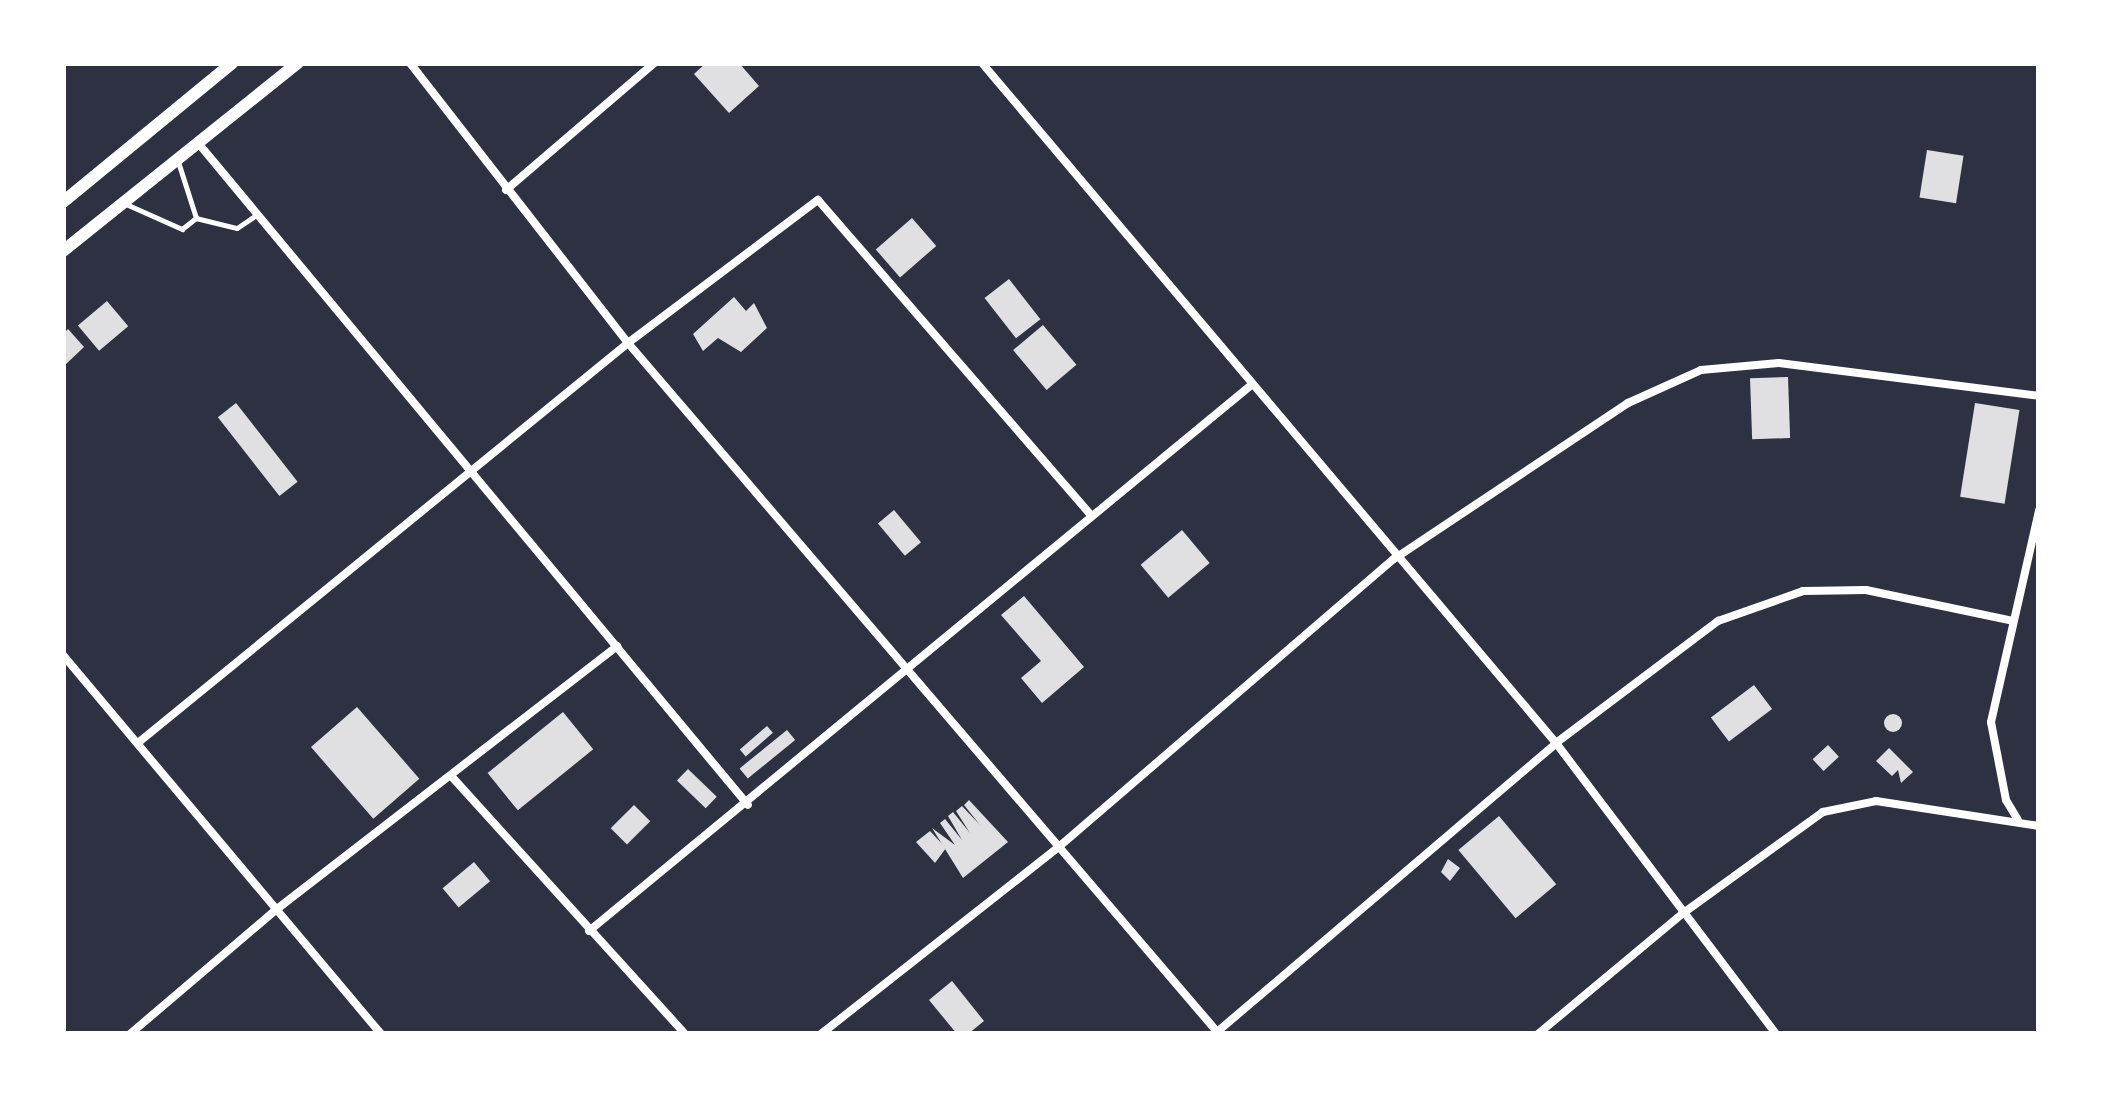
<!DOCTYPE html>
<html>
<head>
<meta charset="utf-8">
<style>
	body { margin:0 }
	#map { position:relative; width:2102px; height:1097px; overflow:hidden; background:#2d3142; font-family:"Varela Round",sans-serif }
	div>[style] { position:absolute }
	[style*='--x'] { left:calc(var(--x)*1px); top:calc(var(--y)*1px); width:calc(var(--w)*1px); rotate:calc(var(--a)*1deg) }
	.building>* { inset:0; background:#e0e0e3; transform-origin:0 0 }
	.round { border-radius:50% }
	.service>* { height:4.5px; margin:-2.25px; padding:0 2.25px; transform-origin:2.25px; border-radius:2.25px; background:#fff }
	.minor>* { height:8px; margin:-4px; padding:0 4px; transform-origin:4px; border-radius:4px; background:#fff }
	.secondary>* { height:12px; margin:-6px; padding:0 6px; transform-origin:6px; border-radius:6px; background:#fff }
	span { translate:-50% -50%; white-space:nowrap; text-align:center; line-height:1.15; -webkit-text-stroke:9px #fff; paint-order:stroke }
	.frame { position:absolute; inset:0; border:66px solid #fff; pointer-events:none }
</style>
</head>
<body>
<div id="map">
	<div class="building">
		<div style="clip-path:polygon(706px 63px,739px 63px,759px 86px,729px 113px,694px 74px)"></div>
		<div style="left:1927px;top:150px;width:37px;height:48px;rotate:9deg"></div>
		<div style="left:912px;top:218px;width:37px;height:48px;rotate:49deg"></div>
		<div style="left:1009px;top:279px;width:51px;height:31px;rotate:52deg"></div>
		<div style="clip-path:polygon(734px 297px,746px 311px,754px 303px,767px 328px,741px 352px,718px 338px,703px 351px,693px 334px)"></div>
		<div style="left:107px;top:301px;width:33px;height:38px;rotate:50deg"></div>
		<div style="left:1043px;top:325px;width:52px;height:39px;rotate:50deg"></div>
		<div style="clip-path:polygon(68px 329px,84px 347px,65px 365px,63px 334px)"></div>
		<div style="left:1788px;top:377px;width:61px;height:38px;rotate:88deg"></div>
		<div style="left:236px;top:403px;width:100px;height:23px;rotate:52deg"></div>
		<div style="left:1975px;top:403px;width:45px;height:95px;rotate:9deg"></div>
		<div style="left:894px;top:510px;width:42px;height:21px;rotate:50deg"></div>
		<div style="left:1182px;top:530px;width:43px;height:54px;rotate:50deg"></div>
		<div style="clip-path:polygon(1024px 596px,1084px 667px,1042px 703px,1021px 678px,1041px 661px,1001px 615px)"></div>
		<div style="left:1754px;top:685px;width:30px;height:54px;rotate:53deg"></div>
		<div style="left:357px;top:707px;width:95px;height:61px;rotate:49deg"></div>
		<div style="left:563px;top:712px;width:48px;height:97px;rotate:51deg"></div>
		<div class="round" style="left:1884px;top:714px;width:18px;height:18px"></div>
		<div style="left:767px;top:726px;width:9px;height:36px;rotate:49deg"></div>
		<div style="left:787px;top:730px;width:13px;height:61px;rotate:51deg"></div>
		<div style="left:1828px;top:745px;width:16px;height:21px;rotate:47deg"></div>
		<div style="clip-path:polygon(1889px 748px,1913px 772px,1901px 783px,1898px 770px,1892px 776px,1876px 761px)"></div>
		<div style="left:688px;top:769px;width:40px;height:16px;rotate:44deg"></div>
		<div style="clip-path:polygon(969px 800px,1008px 842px,963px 878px,932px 828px,955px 845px,940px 823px,945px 819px,962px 840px,948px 816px,953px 812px,970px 833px,956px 811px,962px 806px,980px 825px,964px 805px)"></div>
		<div style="left:634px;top:805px;width:23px;height:33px;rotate:45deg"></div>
		<div style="left:1499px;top:816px;width:89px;height:53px;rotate:50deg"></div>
		<div style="clip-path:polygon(930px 831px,946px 848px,935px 863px,916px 842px)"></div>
		<div style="clip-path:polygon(1448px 859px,1460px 868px,1450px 881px,1441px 872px)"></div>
		<div style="left:474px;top:862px;width:25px;height:41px;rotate:50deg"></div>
		<div style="clip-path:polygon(952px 981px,984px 1021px,968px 1034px,957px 1034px,929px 1000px)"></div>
	</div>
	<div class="service">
		<div style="--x:124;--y:203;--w:64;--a:24.1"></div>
		<div style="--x:182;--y:229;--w:18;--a:-38"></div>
		<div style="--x:196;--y:218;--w:56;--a:-107.8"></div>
		<div style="--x:196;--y:218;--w:42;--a:13.7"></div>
		<div style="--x:237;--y:228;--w:23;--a:-34"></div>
	</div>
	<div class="minor">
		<div style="--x:410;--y:63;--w:355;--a:52.1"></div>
		<div style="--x:628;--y:343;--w:909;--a:49.46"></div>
		<div style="--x:982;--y:63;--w:890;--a:49.83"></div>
		<div style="--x:1556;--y:743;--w:365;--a:52.9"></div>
		<div style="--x:199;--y:144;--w:859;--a:50.29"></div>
		<div style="--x:506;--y:190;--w:195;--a:-40.6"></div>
		<div style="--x:63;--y:655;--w:495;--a:50"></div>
		<div style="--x:139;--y:742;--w:631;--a:-39.21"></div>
		<div style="--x:628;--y:343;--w:238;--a:-37"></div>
		<div style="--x:818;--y:200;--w:418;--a:49.1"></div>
		<div style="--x:453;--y:778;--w:345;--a:47.8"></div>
		<div style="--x:2018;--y:820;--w:23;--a:-121"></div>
		<div style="--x:2006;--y:800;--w:79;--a:-100.9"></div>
		<div style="--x:1991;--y:722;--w:217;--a:-77.2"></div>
		<div style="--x:589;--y:931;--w:855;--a:-39.5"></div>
		<div style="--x:1217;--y:1032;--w:445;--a:-40.4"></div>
		<div style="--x:1556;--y:743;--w:203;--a:-37"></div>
		<div style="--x:1718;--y:621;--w:90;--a:-19.4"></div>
		<div style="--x:1803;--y:591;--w:63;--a:-0.9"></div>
		<div style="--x:1866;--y:590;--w:150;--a:11.9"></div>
		<div style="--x:130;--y:1034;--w:193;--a:-40.4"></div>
		<div style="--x:277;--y:909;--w:430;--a:-37.7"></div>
		<div style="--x:821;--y:1034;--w:305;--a:-38.2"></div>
		<div style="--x:1061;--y:845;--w:439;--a:-40.7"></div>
		<div style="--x:1394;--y:559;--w:281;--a:-33.7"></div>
		<div style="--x:1628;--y:403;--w:80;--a:-24.3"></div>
		<div style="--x:1701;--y:370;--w:78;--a:-5.1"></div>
		<div style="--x:1779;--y:363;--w:262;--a:7.2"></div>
		<div style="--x:1538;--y:1034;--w:187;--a:-39.8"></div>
		<div style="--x:1682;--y:914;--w:174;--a:-35.9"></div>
		<div style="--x:1823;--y:812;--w:54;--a:-11.7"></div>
		<div style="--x:1876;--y:801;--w:165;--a:8.7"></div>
	</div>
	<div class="secondary">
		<div style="--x:63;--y:202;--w:219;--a:-39.4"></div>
		<div style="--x:63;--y:251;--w:301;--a:-38.7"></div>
	</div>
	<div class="frame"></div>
</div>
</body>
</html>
